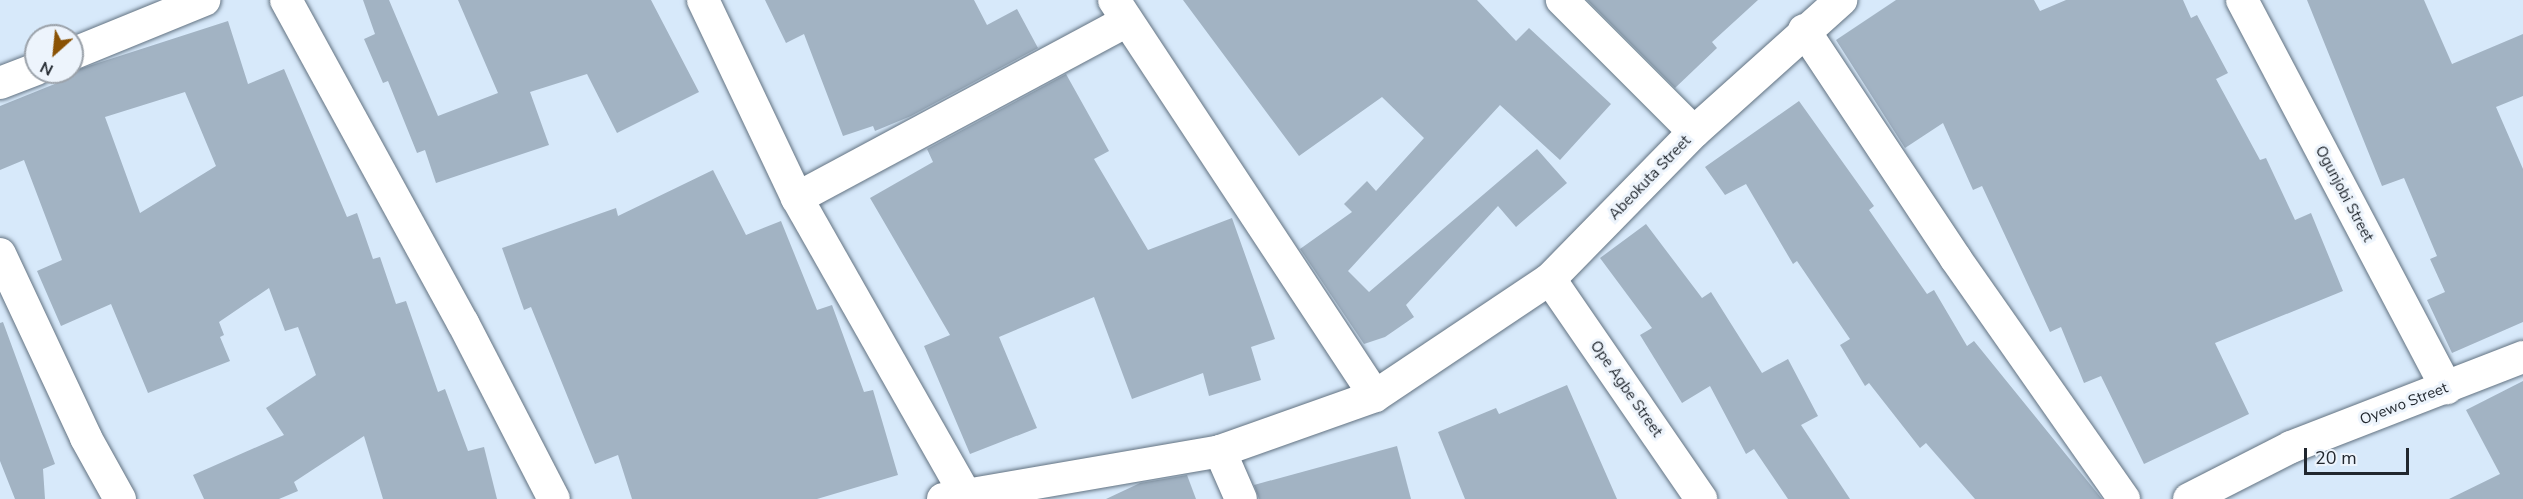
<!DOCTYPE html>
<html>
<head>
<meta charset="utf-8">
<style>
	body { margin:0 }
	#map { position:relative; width:2523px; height:499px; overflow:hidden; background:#d7e9fa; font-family:"Nunito Sans",sans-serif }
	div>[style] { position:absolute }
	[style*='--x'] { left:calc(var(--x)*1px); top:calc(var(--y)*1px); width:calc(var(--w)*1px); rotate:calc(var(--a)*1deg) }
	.building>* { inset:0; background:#a2b3c3 }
	.roads { filter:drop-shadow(0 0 2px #627281) drop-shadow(0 0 2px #627281) }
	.minor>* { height:32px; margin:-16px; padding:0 16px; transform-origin:16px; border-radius:16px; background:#fff }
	span { translate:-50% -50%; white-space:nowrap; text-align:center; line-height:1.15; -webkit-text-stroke:6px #edf4fc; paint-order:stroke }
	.street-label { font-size:15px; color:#21272e }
	.north { position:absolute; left:24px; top:24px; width:60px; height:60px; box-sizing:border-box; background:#edf4fc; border:2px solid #9ba2aa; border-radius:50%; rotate:207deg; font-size:16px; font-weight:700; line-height:24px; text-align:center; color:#21272e }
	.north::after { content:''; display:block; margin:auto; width:21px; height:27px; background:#8a5204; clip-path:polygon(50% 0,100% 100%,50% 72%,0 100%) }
	.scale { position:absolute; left:2304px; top:448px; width:105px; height:27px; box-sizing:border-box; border:3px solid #21272e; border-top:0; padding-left:8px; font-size:18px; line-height:21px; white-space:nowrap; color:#21272e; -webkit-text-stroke:4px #edf4fc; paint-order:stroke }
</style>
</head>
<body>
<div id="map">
	<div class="building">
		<div style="clip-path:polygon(363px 0,389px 0,438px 116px,498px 93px,458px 0,651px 0,699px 92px,617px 133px,587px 74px,530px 92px,549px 145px,436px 183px,425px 150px,417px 153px,388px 81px,383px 83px,364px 39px,375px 34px)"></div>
		<div style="clip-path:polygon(765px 0,974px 0,987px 25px,1017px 9px,1038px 48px,911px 116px,875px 131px,873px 126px,843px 136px,804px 34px,786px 43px)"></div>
		<div style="clip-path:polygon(1183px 0,1477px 0,1516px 41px,1529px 28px,1611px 104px,1560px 160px,1500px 105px,1348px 271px,1369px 292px,1537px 149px,1567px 183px,1516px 227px,1498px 206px,1406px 305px,1414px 317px,1385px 337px,1364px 344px,1300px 249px,1352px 212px,1344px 204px,1367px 181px,1376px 191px,1424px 138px,1382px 97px,1299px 156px)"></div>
		<div style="clip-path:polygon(1587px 0,1758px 0,1712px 42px,1717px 48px,1675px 88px)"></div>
		<div style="clip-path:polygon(1896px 0,2034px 0,2040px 11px,2066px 0,2183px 0,2191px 18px,2197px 15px,2228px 73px,2216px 79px,2260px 160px,2266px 158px,2295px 220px,2311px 213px,2343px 291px,2215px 343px,2249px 414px,2144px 464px,2101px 376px,2084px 383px,2061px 327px,2050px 332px,1982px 186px,1973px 190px,1943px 123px,1905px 148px,1836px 40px)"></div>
		<div style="clip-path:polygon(2307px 0,2424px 0,2452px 64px,2523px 34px,2523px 96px,2496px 107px,2523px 169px,2523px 322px,2452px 353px,2427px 300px,2445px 292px,2430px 259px,2437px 256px,2404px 178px,2382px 186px)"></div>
		<div style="clip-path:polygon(evenodd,228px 21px,248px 84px,284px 69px,347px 217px,357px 213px,373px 259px,380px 257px,396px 304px,406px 301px,438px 392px,445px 389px,468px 451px,484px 447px,497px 499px,383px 499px,364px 436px,294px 482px,298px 491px,279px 499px,204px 499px,193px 475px,284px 435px,266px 408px,316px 375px,298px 327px,285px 331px,269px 288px,219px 322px,224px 335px,220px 337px,230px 361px,148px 393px,111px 304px,61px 326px,37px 271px,62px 260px,24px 160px,0 170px,0 106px,72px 77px,70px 72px,228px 21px,185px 92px,216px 166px,140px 213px,105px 117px,185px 92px)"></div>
		<div style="clip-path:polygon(1066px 74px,1109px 151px,1094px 159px,1148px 250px,1232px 218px,1275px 339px,1251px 347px,1261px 380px,1209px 396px,1203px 373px,1132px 399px,1094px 297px,999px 337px,1037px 428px,970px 454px,924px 346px,950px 335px,870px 198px,933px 162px,927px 149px)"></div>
		<div style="clip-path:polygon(1799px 101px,1874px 206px,1869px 210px,1927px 294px,1934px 290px,1967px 346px,1974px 341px,2102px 499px,1975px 499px,1926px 443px,1920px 448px,1869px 383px,1865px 386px,1840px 345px,1850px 339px,1797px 261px,1793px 264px,1746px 184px,1725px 195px,1705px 167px)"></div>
		<div style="clip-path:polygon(713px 170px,746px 235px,781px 221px,817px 310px,832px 305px,864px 392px,873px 390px,898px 475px,817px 499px,632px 499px,618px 455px,595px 464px,531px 307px,524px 310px,502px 248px,616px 208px,618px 216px)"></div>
		<div style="clip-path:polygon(1646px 224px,1702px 298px,1711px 292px,1762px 373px,1788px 359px,1818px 416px,1801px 425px,1850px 499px,1788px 499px,1754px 449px,1746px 454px,1710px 386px,1682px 403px,1640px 335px,1652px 328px,1600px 258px)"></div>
		<div style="clip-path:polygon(3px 322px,55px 464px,43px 469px,45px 499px,15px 499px,0 461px,0 323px)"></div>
		<div style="clip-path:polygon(2523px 381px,2523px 499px,2449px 499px,2500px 474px,2466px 410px)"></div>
		<div style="clip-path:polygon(1567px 385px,1617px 499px,1465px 499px,1438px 432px,1496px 408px,1499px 414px)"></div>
		<div style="clip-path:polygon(1397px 446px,1411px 499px,1259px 499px,1254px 485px)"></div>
		<div style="clip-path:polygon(1187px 475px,1196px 499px,1106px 499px,1140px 483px)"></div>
	</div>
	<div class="roads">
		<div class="minor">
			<div style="--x:286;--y:0;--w:368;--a:61.3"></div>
			<div style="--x:463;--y:323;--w:198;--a:62.7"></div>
			<div style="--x:703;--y:0;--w:219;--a:64.6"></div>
			<div style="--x:797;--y:198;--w:338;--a:60.4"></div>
			<div style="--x:1114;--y:0;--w:474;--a:56.6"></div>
			<div style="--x:2242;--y:0;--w:439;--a:62.2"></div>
			<div style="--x:1804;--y:30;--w:275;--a:56.4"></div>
			<div style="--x:1956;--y:259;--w:293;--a:55"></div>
			<div style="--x:72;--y:54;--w:143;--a:-22.2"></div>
			<div style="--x:0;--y:83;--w:39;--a:-21"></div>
			<div style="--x:1694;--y:132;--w:198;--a:-41.9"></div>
			<div style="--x:797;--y:198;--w:374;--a:-28.2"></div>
			<div style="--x:0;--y:254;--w:203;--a:64.9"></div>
			<div style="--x:86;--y:438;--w:70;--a:60.9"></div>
			<div style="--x:1550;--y:279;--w:267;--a:55.5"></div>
			<div style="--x:1220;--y:451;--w:52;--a:66.4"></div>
			<div style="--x:943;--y:499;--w:281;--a:-9.8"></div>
			<div style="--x:1220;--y:451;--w:164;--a:-19.5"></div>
			<div style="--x:1375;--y:396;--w:211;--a:-33.8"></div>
			<div style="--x:1550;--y:279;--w:206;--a:-45.6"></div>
			<div style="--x:1694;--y:132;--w:187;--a:-135"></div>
			<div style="--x:2189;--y:499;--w:114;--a:-27"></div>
			<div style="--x:2291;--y:447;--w:249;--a:-21.2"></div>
		</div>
	</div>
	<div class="street-label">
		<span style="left:1650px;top:178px;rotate:-46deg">Abeokuta Street</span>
		<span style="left:2344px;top:194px;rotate:62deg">Ogunjobi Street</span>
		<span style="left:1626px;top:389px;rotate:55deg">Ope Agbe Street</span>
		<span style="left:2404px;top:404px;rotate:-21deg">Oyewo Street</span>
	</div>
	<div class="north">N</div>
	<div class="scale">20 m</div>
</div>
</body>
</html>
